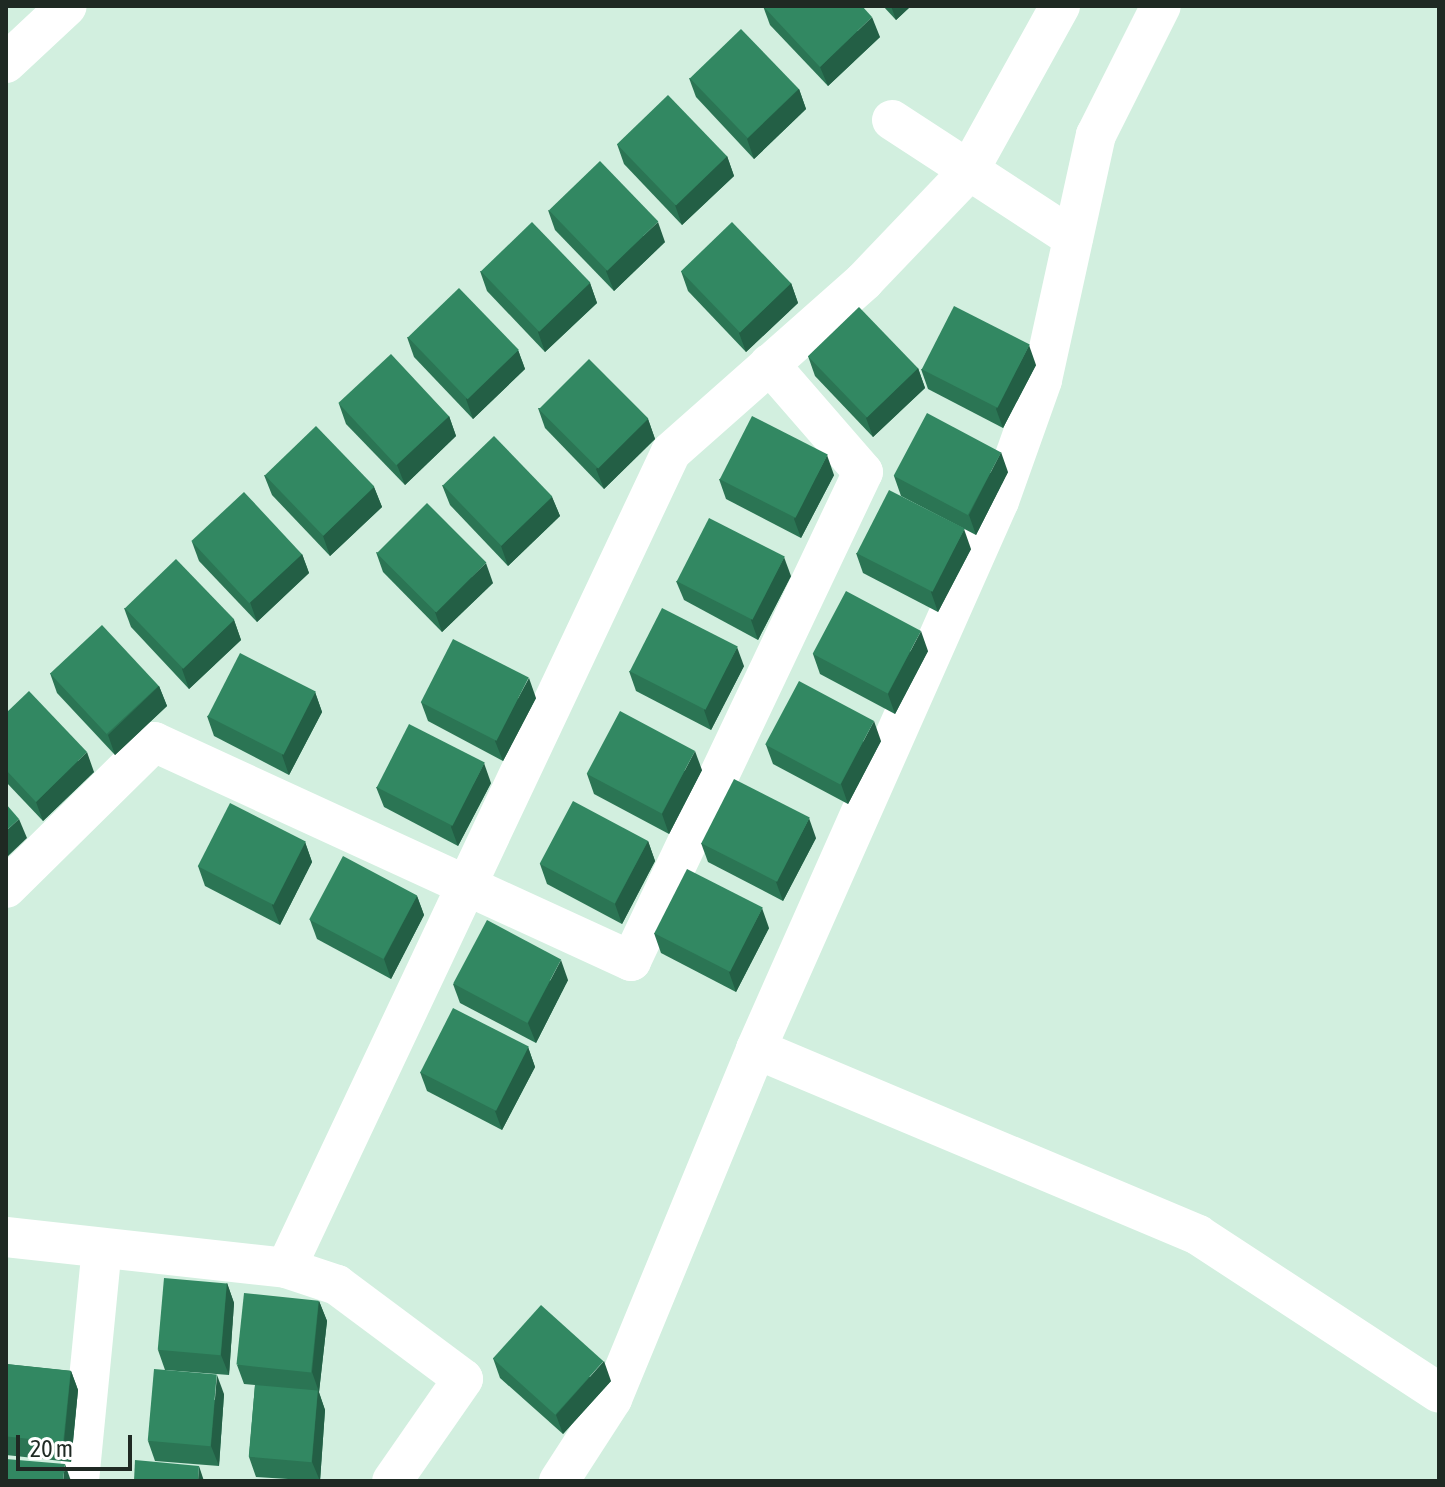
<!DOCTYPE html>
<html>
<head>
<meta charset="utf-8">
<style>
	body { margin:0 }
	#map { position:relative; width:1445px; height:1487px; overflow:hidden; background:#d2efdf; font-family:"Asap Condensed",sans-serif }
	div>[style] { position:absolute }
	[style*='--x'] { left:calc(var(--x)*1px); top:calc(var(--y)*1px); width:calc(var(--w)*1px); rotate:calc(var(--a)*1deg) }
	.street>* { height:40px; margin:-20px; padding:0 20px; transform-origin:20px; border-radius:20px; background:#fff }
	.wall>* { inset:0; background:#2b7554 }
	.shaded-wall>* { inset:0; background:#235f45 }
	.building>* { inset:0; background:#328862; transform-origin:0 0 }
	span { translate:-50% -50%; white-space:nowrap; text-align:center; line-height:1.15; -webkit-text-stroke:6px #fff; paint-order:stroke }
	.frame { position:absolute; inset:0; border:8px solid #1f2923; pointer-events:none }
	.scale { position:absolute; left:16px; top:1435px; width:116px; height:36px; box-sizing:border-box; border:4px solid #1f2923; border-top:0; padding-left:10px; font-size:24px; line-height:28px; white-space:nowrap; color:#1f2923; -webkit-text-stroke:6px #fff; paint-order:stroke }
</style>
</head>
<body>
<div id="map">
	<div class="street">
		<div style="--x:6;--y:63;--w:83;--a:-43.1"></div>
		<div style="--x:892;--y:120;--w:216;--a:33.1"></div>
		<div style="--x:6;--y:888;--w:208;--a:-44.6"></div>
		<div style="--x:154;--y:742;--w:525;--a:24.66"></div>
		<div style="--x:631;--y:961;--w:541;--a:-64.62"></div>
		<div style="--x:863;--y:472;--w:143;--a:-131"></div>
		<div style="--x:756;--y:1049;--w:480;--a:22.8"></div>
		<div style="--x:1198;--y:1235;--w:288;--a:33.2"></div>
		<div style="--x:6;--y:1237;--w:282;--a:6.3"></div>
		<div style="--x:286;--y:1268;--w:54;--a:18.4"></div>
		<div style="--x:337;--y:1285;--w:157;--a:36.7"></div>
		<div style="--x:463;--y:1379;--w:124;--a:124.8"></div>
		<div style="--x:286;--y:1268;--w:902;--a:-64.74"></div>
		<div style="--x:671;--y:452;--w:258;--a:-41.5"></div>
		<div style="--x:864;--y:281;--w:151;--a:-46.3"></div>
		<div style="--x:968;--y:172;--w:190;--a:-61"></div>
		<div style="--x:79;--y:1481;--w:234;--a:-84.4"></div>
		<div style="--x:559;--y:1481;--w:98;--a:-57.1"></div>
		<div style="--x:612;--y:1399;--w:378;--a:-67.6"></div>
		<div style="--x:756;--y:1049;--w:599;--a:-66.09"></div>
		<div style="--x:999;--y:501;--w:128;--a:-70.4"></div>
		<div style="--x:1042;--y:380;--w:251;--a:-77.6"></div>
		<div style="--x:1096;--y:135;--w:144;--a:-63.3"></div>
	</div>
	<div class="wall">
		<div style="clip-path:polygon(763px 6px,880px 37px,828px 86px,770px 25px)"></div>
		<div style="clip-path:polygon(883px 6px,911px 6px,896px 20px)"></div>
		<div style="clip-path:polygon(689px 78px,799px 89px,806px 109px,754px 159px,696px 97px)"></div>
		<div style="clip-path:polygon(617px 144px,727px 156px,734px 176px,682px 225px,624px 164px)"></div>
		<div style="clip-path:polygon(548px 210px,665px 242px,614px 291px,555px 230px)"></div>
		<div style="clip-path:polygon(480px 271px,590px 283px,597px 303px,545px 352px,487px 291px)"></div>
		<div style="clip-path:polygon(681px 271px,791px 283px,798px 303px,746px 352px,688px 291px)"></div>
		<div style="clip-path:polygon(407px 337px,518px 350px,525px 369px,473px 419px,414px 357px)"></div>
		<div style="clip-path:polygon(808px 356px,918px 368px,925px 388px,873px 437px,815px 376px)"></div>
		<div style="clip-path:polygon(1036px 365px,1003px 428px,928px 389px,921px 369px)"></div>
		<div style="clip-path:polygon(339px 404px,449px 416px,456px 436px,405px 485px,346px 424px)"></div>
		<div style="clip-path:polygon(538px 408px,648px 419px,655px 439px,604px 489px,545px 428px)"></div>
		<div style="clip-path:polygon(1008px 472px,976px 535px,901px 496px,894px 476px)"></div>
		<div style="clip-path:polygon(264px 475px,374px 487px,382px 507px,330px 556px,272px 495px)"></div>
		<div style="clip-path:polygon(834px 475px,801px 538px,726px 499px,719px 479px)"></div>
		<div style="clip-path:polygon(442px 485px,552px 497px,560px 516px,508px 566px,450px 505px)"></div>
		<div style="clip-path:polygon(192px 542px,302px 554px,309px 573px,257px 622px,199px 561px)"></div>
		<div style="clip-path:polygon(971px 549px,938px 612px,863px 573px,856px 553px)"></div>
		<div style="clip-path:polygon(376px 552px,493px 583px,442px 632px,383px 572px)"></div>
		<div style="clip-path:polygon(791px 576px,758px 640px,684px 600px,676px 581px)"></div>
		<div style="clip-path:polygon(124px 608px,234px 620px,241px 640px,189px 689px,131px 627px)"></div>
		<div style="clip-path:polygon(928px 651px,895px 714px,820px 674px,813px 654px)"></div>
		<div style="clip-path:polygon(744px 666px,711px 730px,636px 691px,629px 671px)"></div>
		<div style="clip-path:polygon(50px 673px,159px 686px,167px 706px,115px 755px,57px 693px)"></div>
		<div style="clip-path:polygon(315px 692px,322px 712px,289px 775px,214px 736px,207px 716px)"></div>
		<div style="clip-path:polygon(536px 698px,503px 761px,428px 721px,421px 702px)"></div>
		<div style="clip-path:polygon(6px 713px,94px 772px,43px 821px,6px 782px)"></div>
		<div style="clip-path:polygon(881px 741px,848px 804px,773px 764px,766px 745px)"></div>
		<div style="clip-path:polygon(702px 770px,669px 834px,594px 794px,587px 774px)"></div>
		<div style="clip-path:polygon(491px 783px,458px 846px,384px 807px,376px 787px)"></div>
		<div style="clip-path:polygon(816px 838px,783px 901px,708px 862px,701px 843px)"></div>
		<div style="clip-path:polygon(648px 841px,655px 861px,622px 924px,547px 884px,540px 864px)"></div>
		<div style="clip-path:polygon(305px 842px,312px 862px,280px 925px,205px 886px,198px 866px)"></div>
		<div style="clip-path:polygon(417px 896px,424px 915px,391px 979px,317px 939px,310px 920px)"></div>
		<div style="clip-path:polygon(769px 928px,736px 992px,661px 953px,654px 933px)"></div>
		<div style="clip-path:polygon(568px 980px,536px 1043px,460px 1003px,453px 984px)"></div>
		<div style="clip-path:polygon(528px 1047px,535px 1067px,502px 1130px,427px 1091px,420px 1072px)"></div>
		<div style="clip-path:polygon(227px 1283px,234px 1303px,229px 1375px,165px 1370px,158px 1350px)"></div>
		<div style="clip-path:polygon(319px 1301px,327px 1321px,319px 1392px,325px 1410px,320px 1481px,256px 1477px,249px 1457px,255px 1385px,244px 1384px,237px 1365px)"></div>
		<div style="clip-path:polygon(493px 1358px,611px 1381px,563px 1434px,500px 1378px)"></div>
		<div style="clip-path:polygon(6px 1364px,71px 1371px,78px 1390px,71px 1462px,6px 1455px)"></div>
		<div style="clip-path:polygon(224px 1394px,219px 1466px,155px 1461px,148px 1441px)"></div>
	</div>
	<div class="shaded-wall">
		<div style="clip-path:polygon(891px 6px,911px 6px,896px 20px)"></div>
		<div style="clip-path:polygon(872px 17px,880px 37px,828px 86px,820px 67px)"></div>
		<div style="clip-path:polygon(799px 89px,806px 109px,754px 159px,747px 139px)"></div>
		<div style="clip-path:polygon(727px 156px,734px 176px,682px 225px,675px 205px)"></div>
		<div style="clip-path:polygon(658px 222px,665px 242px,614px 291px,606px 271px)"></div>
		<div style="clip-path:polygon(590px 283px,597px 303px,545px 352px,538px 332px)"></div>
		<div style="clip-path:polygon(791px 283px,798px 303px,746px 352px,739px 333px)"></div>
		<div style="clip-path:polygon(1029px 345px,1036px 365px,1003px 428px,996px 409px)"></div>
		<div style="clip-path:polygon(518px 350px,525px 369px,473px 419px,466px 399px)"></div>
		<div style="clip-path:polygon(918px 368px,925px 388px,873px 437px,866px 418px)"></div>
		<div style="clip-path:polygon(449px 416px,456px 436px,405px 485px,397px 465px)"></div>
		<div style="clip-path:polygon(648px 419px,655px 439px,604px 489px,596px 469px)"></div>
		<div style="clip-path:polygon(1001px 452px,1008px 472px,976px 535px,969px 515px)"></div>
		<div style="clip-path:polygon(827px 455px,834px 475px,801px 538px,794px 519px)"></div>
		<div style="clip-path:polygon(374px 487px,382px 507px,330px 556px,323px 536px)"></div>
		<div style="clip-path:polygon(552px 497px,560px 516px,508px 566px,501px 546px)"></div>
		<div style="clip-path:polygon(964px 529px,971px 549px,938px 612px,931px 592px)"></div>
		<div style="clip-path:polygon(302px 554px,309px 573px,257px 622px,250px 602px)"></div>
		<div style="clip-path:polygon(784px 557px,791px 576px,758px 640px,751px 620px)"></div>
		<div style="clip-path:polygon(486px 563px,493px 583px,442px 632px,435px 612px)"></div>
		<div style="clip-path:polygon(234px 620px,241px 640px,189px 689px,182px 669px)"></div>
		<div style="clip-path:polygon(921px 631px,928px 651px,895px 714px,888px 694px)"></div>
		<div style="clip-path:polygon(737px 647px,744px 666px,711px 730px,704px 710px)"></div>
		<div style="clip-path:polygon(529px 678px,536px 698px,503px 761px,495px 741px)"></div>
		<div style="clip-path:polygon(159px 686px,167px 706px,115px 755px,108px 735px)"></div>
		<div style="clip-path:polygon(315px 692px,322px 712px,289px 775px,282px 755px)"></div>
		<div style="clip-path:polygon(874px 721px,881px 741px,848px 804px,841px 784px)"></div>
		<div style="clip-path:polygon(695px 751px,702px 770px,669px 834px,662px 814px)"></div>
		<div style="clip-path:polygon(87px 752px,94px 772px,43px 821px,36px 802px)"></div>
		<div style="clip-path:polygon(484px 763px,491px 783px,458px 846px,451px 827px)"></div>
		<div style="clip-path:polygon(809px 818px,816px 838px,783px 901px,776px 882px)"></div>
		<div style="clip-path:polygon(19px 819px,27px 838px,6px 858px,6px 831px)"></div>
		<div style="clip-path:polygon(648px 841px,655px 861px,622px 924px,615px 904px)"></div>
		<div style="clip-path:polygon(305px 842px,312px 862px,280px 925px,272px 905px)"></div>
		<div style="clip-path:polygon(417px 896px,424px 915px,391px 979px,384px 959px)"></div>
		<div style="clip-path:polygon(762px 908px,769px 928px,736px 992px,729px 972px)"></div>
		<div style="clip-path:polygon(561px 960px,568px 980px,536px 1043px,528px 1023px)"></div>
		<div style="clip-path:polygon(528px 1047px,535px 1067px,502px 1130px,495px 1111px)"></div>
		<div style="clip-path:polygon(227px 1283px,234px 1303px,229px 1375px,221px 1355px)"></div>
		<div style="clip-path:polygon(319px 1301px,327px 1321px,319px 1392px,312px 1372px)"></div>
		<div style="clip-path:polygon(604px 1361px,611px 1381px,563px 1434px,556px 1415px)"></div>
		<div style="clip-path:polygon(71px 1371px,78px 1390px,71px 1462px,64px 1442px)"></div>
		<div style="clip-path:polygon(217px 1375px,224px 1394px,219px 1466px,211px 1446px)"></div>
		<div style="clip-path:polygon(318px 1390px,325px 1410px,320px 1481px,312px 1462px)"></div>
		<div style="clip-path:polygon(65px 1464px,71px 1481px,63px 1481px)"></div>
		<div style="clip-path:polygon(199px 1466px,204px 1481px,198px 1481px)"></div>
	</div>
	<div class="building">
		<div style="clip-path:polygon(763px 6px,862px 6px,872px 17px,820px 67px)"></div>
		<div style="left:741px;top:29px;width:83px;height:71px;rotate:46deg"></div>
		<div style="left:668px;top:95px;width:85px;height:71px;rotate:46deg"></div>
		<div style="left:600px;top:161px;width:84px;height:71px;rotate:46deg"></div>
		<div style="left:532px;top:222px;width:84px;height:71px;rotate:46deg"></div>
		<div style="left:732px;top:222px;width:85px;height:71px;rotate:46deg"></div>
		<div style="left:459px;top:288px;width:86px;height:71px;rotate:46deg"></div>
		<div style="left:954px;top:306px;width:85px;height:71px;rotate:27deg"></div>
		<div style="left:859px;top:307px;width:85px;height:71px;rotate:46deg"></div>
		<div style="left:391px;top:354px;width:85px;height:72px;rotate:47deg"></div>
		<div style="left:589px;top:359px;width:84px;height:71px;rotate:45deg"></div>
		<div style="left:927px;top:413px;width:84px;height:71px;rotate:28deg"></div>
		<div style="left:752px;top:416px;width:85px;height:71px;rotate:27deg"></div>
		<div style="left:316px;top:426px;width:84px;height:71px;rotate:46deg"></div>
		<div style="left:494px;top:436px;width:84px;height:71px;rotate:46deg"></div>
		<div style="left:889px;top:490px;width:85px;height:71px;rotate:27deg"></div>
		<div style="left:244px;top:492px;width:85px;height:72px;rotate:47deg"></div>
		<div style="left:427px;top:503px;width:84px;height:71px;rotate:45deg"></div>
		<div style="left:709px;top:518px;width:85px;height:71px;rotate:27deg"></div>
		<div style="left:176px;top:559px;width:84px;height:71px;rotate:46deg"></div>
		<div style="left:846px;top:591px;width:85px;height:71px;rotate:28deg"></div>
		<div style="left:662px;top:608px;width:85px;height:71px;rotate:27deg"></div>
		<div style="left:102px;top:625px;width:83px;height:71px;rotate:47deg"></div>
		<div style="left:453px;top:639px;width:85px;height:71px;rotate:27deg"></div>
		<div style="left:240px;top:653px;width:85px;height:71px;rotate:27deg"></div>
		<div style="left:799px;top:681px;width:85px;height:72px;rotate:28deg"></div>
		<div style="clip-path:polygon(29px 691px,87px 752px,36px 802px,6px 770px,6px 713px)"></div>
		<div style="left:620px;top:711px;width:85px;height:71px;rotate:28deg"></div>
		<div style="left:409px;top:724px;width:85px;height:71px;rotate:27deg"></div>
		<div style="left:734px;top:779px;width:85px;height:72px;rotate:27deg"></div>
		<div style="left:573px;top:801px;width:85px;height:71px;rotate:28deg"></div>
		<div style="left:230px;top:803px;width:85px;height:71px;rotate:27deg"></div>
		<div style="clip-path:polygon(6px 804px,19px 819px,6px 831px)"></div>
		<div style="left:343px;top:856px;width:84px;height:72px;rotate:28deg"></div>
		<div style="left:687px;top:869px;width:85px;height:72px;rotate:27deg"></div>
		<div style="left:487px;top:920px;width:84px;height:72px;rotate:28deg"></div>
		<div style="left:453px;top:1008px;width:85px;height:72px;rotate:27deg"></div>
		<div style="left:164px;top:1278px;width:63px;height:72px;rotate:5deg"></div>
		<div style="left:244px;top:1293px;width:75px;height:72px;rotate:6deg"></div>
		<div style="left:541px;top:1305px;width:84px;height:72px;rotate:42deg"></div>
		<div style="left:6px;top:1364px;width:65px;height:72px;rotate:6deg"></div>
		<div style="left:154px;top:1369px;width:63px;height:72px;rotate:5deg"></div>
		<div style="left:255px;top:1385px;width:63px;height:72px;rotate:5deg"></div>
		<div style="clip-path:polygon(6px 1459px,65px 1464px,63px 1481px,6px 1481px)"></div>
		<div style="clip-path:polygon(135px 1460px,199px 1466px,198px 1481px,134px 1481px)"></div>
	</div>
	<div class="frame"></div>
	<div class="scale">20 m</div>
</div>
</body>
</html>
